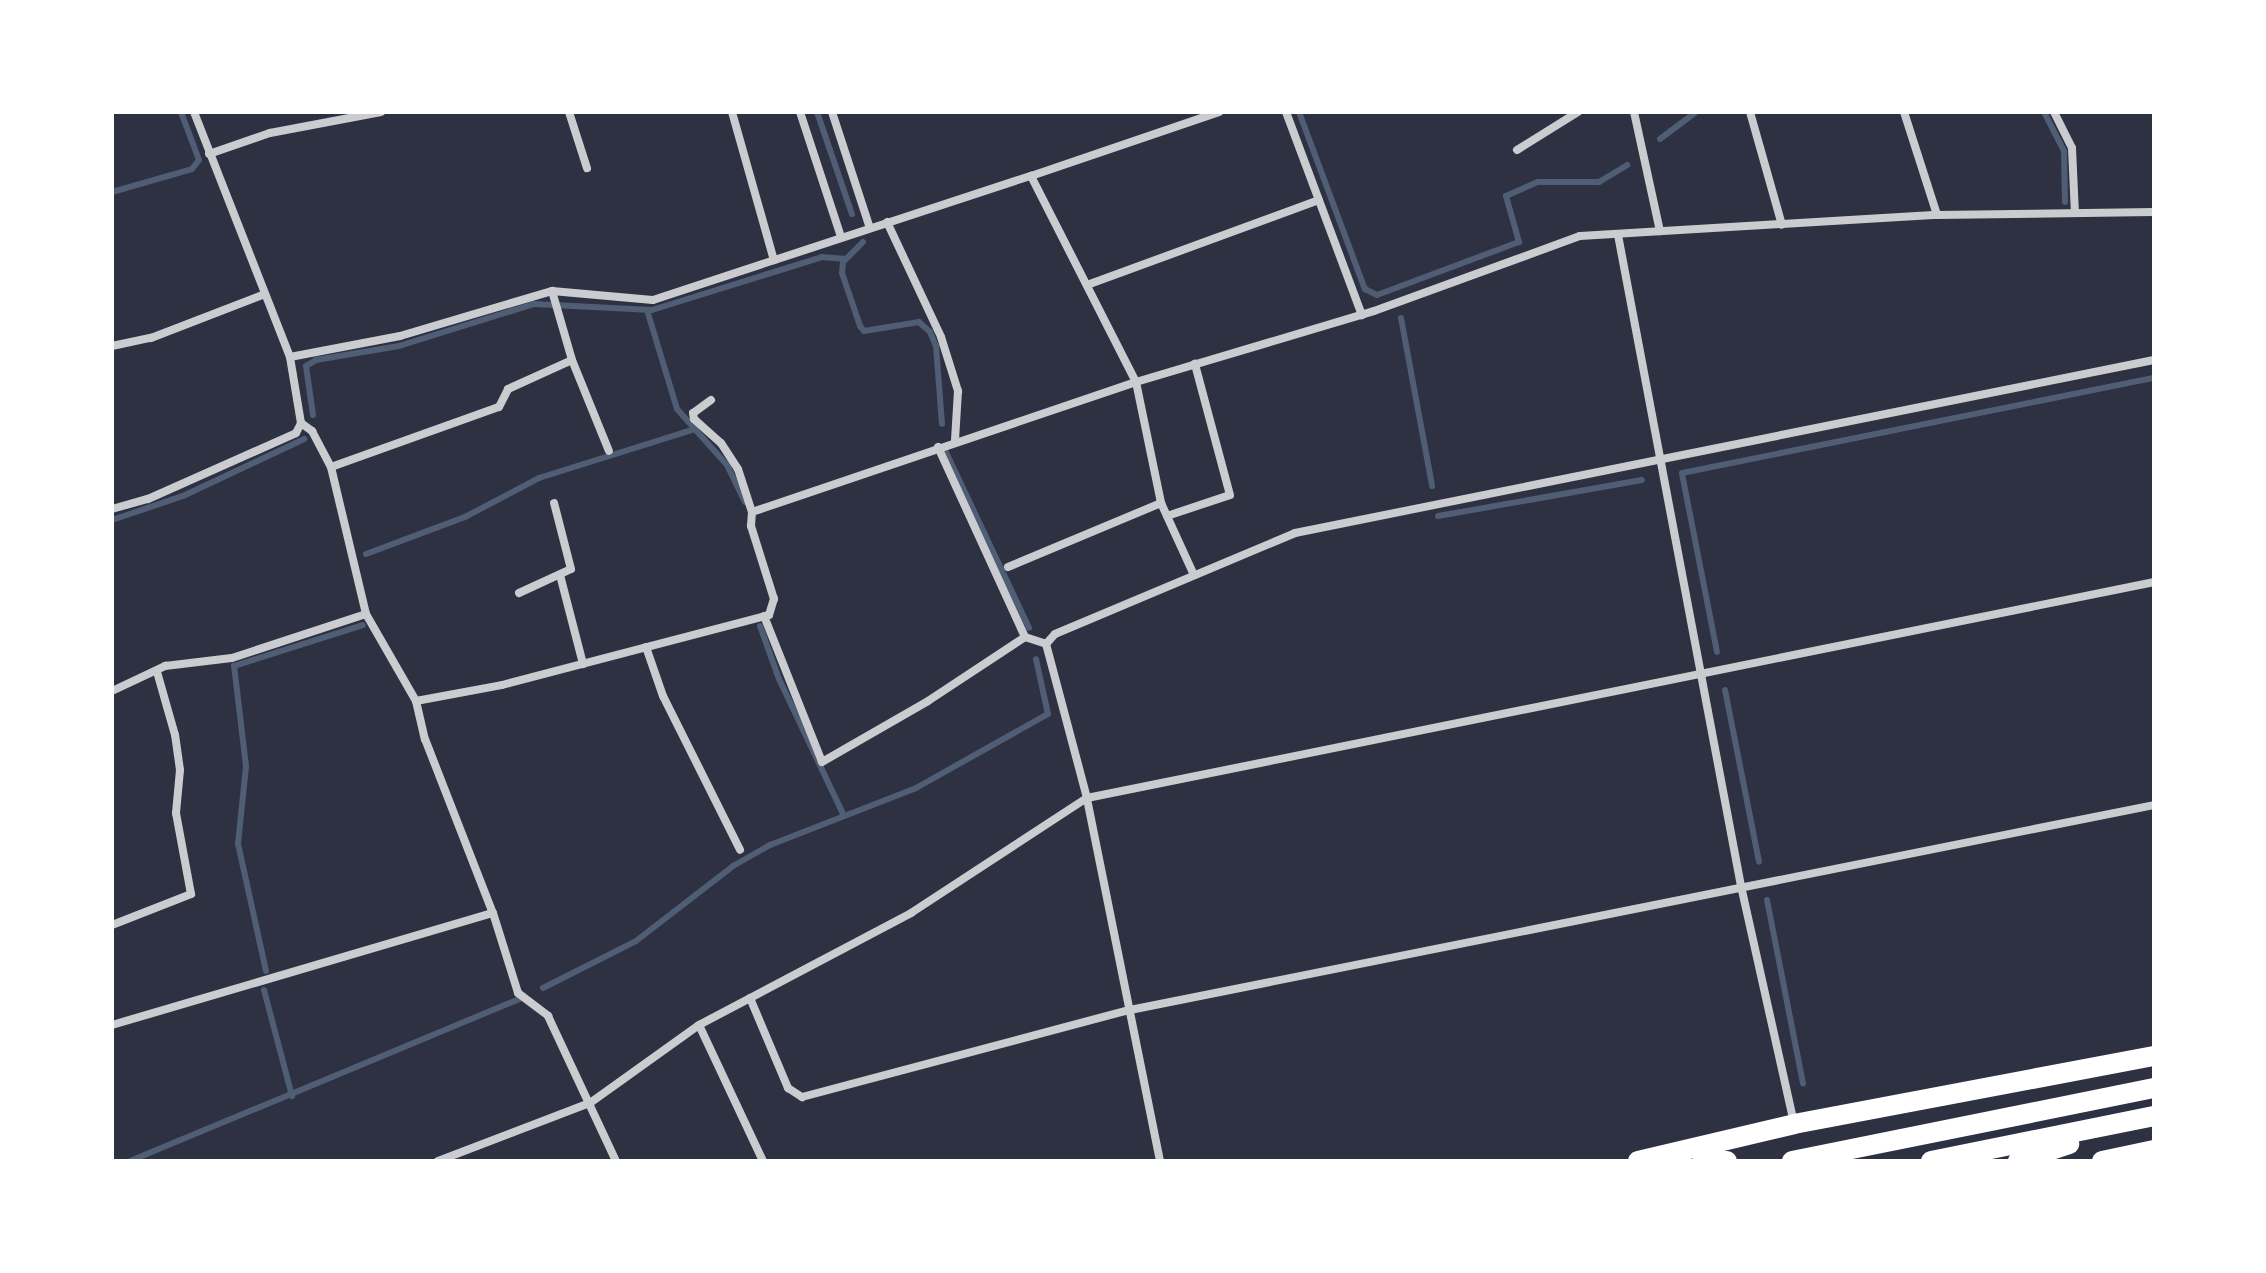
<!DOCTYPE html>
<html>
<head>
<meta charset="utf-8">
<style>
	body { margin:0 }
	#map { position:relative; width:2266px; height:1273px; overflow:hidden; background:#2d3142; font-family:"Archivo Narrow",sans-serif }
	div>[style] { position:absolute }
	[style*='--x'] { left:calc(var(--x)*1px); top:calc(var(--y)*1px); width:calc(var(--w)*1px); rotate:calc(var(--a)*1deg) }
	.stream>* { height:6px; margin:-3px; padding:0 3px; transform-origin:3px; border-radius:3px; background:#4f5d75 }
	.minor>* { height:8px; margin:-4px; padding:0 4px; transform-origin:4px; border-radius:4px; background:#caccd0 }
	.trunk>* { height:20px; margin:-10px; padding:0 10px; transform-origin:10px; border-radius:10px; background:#fff }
	span { translate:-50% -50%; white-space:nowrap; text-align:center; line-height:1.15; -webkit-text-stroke:7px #fff; paint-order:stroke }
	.frame { position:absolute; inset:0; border:114px solid #fff; pointer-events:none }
</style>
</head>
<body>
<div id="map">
	<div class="stream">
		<div style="--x:817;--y:112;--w:108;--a:71.1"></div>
		<div style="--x:1299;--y:112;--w:189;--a:69.6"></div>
		<div style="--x:1365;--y:289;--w:13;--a:27"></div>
		<div style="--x:1377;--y:295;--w:152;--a:-20.5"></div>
		<div style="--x:1519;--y:242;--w:48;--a:-105.8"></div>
		<div style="--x:1506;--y:196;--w:35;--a:-24"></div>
		<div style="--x:1538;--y:182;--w:61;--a:0"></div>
		<div style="--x:1599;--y:182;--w:33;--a:-31"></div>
		<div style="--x:2044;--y:112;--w:44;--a:62.9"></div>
		<div style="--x:2064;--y:151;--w:51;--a:88.9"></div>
		<div style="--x:1660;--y:139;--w:45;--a:-36.9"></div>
		<div style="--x:112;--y:192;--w:83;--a:-16"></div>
		<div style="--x:192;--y:169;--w:11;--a:-52"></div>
		<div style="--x:199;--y:160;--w:51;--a:-110.6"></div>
		<div style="--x:863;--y:242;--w:28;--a:135"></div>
		<div style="--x:843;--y:262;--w:11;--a:95"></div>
		<div style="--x:842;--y:273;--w:56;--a:71.2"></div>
		<div style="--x:860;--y:326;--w:6;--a:51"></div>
		<div style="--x:864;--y:331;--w:56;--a:-9.3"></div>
		<div style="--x:919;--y:322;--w:15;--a:42"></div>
		<div style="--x:930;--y:332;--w:15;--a:67"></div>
		<div style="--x:936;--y:346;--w:78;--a:85.6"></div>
		<div style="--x:647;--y:310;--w:103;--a:73.1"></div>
		<div style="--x:677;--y:409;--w:75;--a:48.2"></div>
		<div style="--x:727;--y:465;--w:41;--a:64.1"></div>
		<div style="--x:1401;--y:318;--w:171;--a:79.5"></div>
		<div style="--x:313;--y:415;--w:49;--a:-98.1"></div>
		<div style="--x:306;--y:366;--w:12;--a:-31"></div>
		<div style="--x:316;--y:360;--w:84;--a:-9.6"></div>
		<div style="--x:399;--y:346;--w:141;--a:-17.3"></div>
		<div style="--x:534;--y:304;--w:118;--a:2.9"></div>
		<div style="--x:652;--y:310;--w:178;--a:-17.3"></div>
		<div style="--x:822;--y:257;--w:24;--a:5"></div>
		<div style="--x:944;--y:448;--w:199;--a:64.7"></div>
		<div style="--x:1438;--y:516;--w:207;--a:-10"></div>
		<div style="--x:112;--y:520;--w:75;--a:-18.7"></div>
		<div style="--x:183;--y:496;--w:134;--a:-25.2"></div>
		<div style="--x:366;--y:554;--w:106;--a:-20.5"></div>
		<div style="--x:465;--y:517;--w:84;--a:-27.8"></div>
		<div style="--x:539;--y:478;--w:164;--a:-17.4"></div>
		<div style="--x:760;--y:626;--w:56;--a:70.3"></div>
		<div style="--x:779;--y:679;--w:149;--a:64.6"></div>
		<div style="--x:1717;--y:652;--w:182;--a:-101.1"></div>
		<div style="--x:1682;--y:473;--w:481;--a:-11.4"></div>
		<div style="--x:1725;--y:690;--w:175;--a:78.8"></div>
		<div style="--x:1767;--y:900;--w:187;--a:78.9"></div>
		<div style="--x:266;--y:971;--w:130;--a:-102.4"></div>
		<div style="--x:238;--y:844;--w:78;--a:-84.1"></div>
		<div style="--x:246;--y:766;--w:101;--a:-96.8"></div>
		<div style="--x:234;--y:666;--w:135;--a:-17.6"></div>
		<div style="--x:543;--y:988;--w:104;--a:-26.8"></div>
		<div style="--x:636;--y:941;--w:123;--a:-37.7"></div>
		<div style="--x:733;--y:866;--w:43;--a:-29.6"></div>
		<div style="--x:770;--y:845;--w:157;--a:-21.3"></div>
		<div style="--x:916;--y:788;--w:151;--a:-29.3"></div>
		<div style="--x:1048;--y:714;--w:56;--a:-102.3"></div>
		<div style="--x:264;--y:990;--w:110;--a:75.2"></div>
		<div style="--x:130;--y:1161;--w:425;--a:-22.6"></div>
	</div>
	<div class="minor">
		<div style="--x:569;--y:112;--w:59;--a:72.2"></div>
		<div style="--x:732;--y:112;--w:154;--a:74.2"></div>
		<div style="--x:800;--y:112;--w:132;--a:71.8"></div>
		<div style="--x:832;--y:112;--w:122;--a:71.9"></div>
		<div style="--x:1286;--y:112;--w:217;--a:69.5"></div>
		<div style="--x:1634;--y:112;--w:122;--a:77.7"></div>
		<div style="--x:1750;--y:112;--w:117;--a:74.2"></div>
		<div style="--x:1904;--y:112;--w:108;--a:72.2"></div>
		<div style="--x:2054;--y:112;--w:40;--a:63.4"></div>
		<div style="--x:2072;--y:148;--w:65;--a:87.4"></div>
		<div style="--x:1517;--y:150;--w:72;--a:-31.9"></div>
		<div style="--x:209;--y:154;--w:65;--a:-19"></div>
		<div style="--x:270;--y:133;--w:113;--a:-10.7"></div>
		<div style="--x:1031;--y:176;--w:199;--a:-18.8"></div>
		<div style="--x:887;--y:222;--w:127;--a:64.8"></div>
		<div style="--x:941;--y:337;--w:57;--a:72.5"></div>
		<div style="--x:958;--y:391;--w:49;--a:93.5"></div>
		<div style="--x:1618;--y:235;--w:663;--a:79.3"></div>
		<div style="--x:1741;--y:886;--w:244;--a:77.4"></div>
		<div style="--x:1087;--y:285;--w:247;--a:-20.1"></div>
		<div style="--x:552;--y:291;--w:72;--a:73.8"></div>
		<div style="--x:572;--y:360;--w:98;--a:67.9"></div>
		<div style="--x:112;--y:346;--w:40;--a:-12"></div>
		<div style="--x:151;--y:338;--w:122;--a:-21.1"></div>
		<div style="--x:290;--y:357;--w:112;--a:-10.8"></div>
		<div style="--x:400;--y:336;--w:159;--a:-16.5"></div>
		<div style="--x:552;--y:291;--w:101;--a:5.1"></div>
		<div style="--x:653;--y:300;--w:398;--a:-18.2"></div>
		<div style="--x:1031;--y:176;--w:231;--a:63"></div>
		<div style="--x:1136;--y:382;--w:124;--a:78.3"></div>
		<div style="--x:1161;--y:503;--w:79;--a:65.4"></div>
		<div style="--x:711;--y:400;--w:22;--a:144"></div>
		<div style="--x:693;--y:413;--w:6;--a:81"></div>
		<div style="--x:694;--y:419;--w:36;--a:42"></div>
		<div style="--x:721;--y:443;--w:31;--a:57"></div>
		<div style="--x:738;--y:469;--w:45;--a:72"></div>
		<div style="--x:301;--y:423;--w:14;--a:36"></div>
		<div style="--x:312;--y:431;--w:41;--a:62.2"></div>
		<div style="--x:331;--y:467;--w:151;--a:76.6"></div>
		<div style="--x:366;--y:614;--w:100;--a:60.1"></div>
		<div style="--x:416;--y:701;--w:39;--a:77"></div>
		<div style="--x:425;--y:739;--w:187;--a:68.7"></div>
		<div style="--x:493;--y:913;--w:84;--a:72.6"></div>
		<div style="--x:518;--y:993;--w:38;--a:37"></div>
		<div style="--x:548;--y:1016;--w:160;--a:64.9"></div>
		<div style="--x:938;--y:447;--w:209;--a:65.4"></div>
		<div style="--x:331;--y:467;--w:178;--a:-19.7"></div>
		<div style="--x:499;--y:407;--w:20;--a:-63"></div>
		<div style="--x:508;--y:389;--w:70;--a:-24.4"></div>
		<div style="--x:112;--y:509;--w:37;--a:-16"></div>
		<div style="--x:148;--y:499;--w:162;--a:-24"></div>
		<div style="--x:296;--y:433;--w:11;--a:-63"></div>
		<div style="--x:301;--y:423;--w:67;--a:-99.5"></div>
		<div style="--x:290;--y:357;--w:263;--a:-111.4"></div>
		<div style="--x:1167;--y:516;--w:66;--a:-18.4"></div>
		<div style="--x:1230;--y:495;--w:136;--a:-105"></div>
		<div style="--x:1008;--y:567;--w:166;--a:-22.7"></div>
		<div style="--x:560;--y:575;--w:92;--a:75.5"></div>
		<div style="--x:519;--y:593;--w:57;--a:-24.8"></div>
		<div style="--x:571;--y:569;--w:68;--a:-104.4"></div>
		<div style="--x:764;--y:616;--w:157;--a:68.3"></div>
		<div style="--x:822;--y:762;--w:122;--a:-29.9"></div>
		<div style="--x:928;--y:701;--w:116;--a:-33.4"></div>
		<div style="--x:1025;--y:637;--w:22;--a:18"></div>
		<div style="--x:646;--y:647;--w:52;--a:70.9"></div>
		<div style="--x:663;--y:696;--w:172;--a:63.4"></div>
		<div style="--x:112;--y:691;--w:59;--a:-25.3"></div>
		<div style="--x:165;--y:666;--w:67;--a:-6.8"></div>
		<div style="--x:232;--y:658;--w:141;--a:-18.2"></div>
		<div style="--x:416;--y:701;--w:87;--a:-10.5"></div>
		<div style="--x:502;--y:685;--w:276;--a:-14.7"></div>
		<div style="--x:769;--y:615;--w:17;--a:-73"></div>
		<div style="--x:774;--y:599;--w:77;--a:-107.5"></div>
		<div style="--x:751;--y:526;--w:14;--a:-86"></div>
		<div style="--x:752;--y:512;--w:405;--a:-18.7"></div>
		<div style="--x:1136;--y:382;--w:248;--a:-16.6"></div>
		<div style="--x:1374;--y:311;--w:219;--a:-20"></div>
		<div style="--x:1580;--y:236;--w:358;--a:-3.4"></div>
		<div style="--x:1937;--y:215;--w:217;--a:-0.8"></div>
		<div style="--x:112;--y:925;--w:85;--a:-21.4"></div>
		<div style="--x:191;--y:894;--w:82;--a:-100.5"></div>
		<div style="--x:176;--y:813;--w:43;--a:-84.7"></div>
		<div style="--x:180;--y:770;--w:35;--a:-98"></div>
		<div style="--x:175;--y:735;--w:66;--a:-105.9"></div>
		<div style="--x:750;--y:998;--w:98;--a:67.1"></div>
		<div style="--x:788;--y:1088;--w:17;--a:33"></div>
		<div style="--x:802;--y:1097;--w:339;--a:-14.9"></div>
		<div style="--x:1130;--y:1010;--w:1044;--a:-11.32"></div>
		<div style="--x:112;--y:1025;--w:397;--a:-16.4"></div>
		<div style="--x:699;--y:1025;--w:150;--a:64.8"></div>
		<div style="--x:438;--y:1161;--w:163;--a:-20.9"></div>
		<div style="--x:590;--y:1103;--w:134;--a:-35.6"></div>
		<div style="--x:699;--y:1025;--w:240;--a:-27.8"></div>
		<div style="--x:911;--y:913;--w:210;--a:-33.2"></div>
		<div style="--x:1087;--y:798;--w:1089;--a:-11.44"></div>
		<div style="--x:1160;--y:1161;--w:370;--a:-101.4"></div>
		<div style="--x:1087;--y:798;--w:159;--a:-104.9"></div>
		<div style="--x:1046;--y:644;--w:13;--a:-48"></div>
		<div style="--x:1055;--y:634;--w:260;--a:-22.8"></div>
		<div style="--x:1295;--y:533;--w:876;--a:-11.39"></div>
	</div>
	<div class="trunk">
		<div style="--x:1638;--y:1161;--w:160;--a:-13.3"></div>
		<div style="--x:1794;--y:1124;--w:366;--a:-10.7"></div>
		<div style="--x:1702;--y:1161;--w:25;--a:0"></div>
		<div style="--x:1792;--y:1161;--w:369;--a:-11.4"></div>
		<div style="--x:1931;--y:1161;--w:227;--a:-11.4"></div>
		<div style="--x:2018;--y:1161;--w:54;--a:-18.4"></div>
		<div style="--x:2102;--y:1161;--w:53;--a:-11.9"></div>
	</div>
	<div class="frame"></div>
</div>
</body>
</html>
